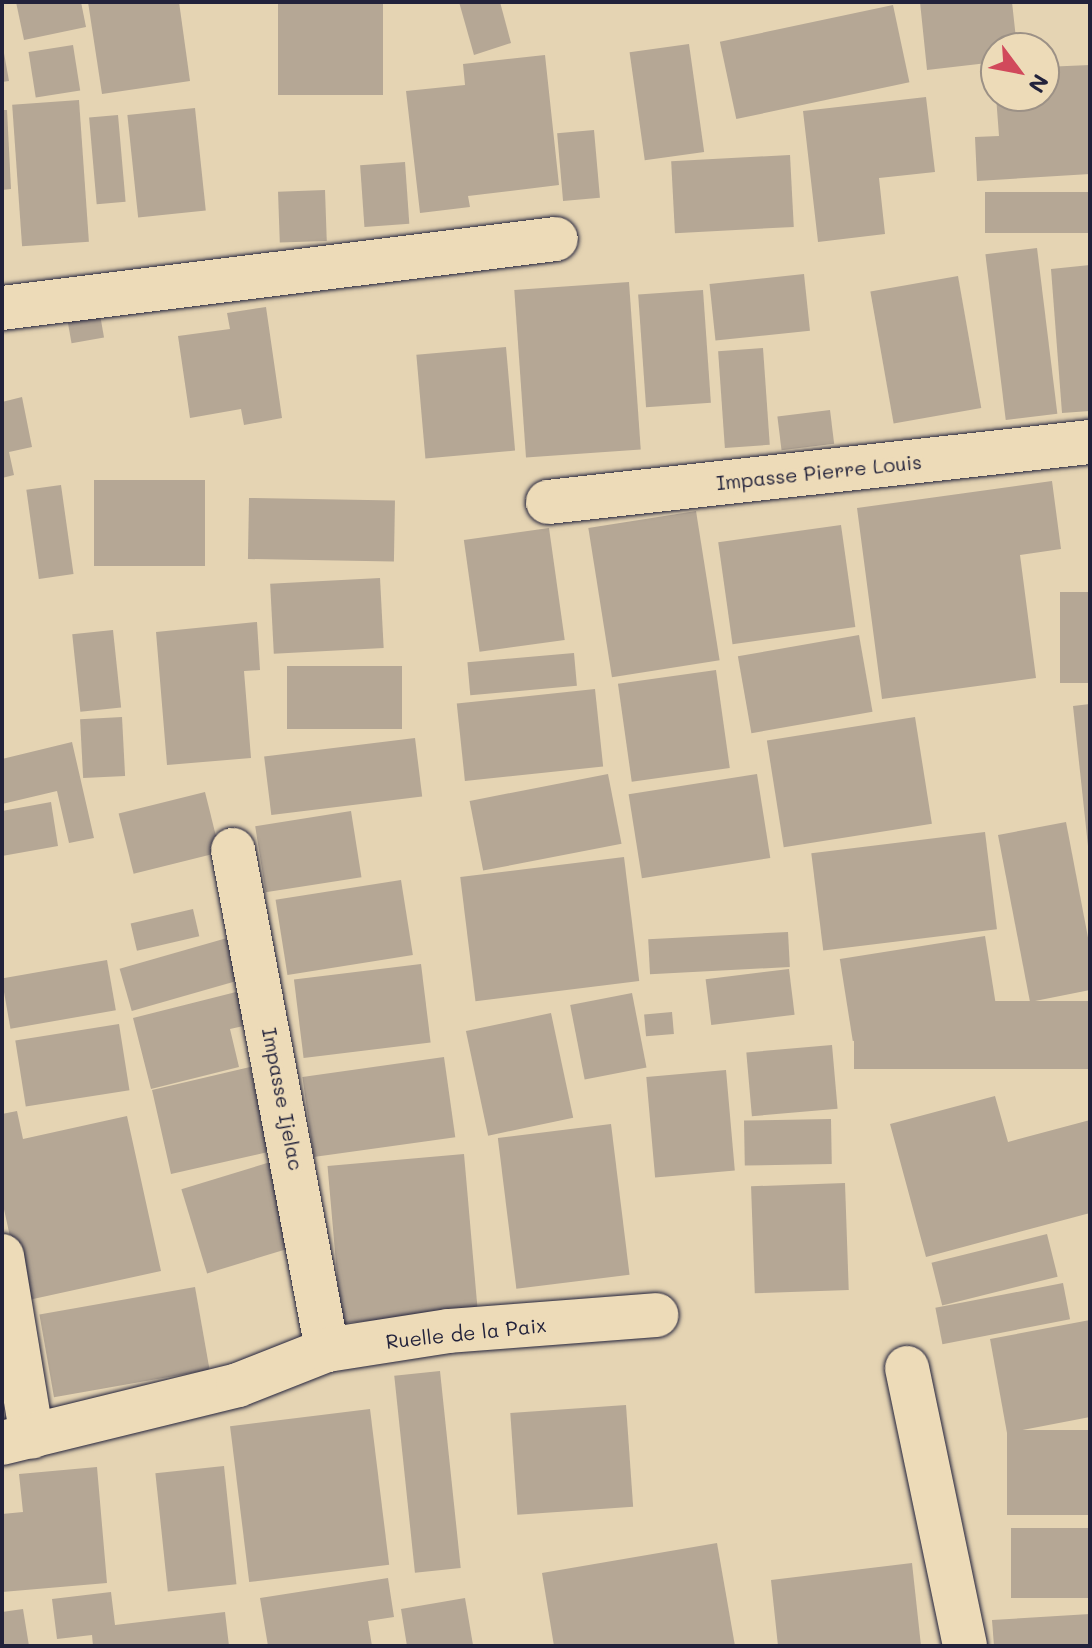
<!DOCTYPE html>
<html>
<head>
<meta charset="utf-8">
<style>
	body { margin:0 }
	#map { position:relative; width:1092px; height:1648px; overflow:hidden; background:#e5d4b3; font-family:Mali,sans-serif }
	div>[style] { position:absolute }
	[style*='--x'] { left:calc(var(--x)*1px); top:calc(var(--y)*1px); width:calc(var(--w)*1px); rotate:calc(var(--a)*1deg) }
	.building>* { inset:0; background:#b5a795; transform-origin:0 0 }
	.roads { filter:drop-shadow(0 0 2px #22223b) drop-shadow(0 0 2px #22223b) }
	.minor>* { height:44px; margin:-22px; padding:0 22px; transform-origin:22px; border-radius:22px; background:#eddbb8 }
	span { translate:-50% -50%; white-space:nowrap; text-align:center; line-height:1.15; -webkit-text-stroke:8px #eddbb8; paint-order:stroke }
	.street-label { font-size:20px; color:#22223b }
	.frame { position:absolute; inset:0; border:4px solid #22223b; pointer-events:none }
	.north { position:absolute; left:980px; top:32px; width:80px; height:80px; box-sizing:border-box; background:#eddbb8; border:2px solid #9c9186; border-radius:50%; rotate:122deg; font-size:22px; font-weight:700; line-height:32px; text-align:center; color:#22223b }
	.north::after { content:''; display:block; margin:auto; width:28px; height:36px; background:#d1495b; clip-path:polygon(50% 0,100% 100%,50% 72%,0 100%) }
</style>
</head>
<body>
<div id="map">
	<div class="building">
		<div style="clip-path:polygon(16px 2px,81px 2px,86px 27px,24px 40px)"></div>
		<div style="clip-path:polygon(88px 2px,179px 2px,190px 81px,102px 94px)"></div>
		<div style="left:278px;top:2px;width:105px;height:93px"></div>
		<div style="clip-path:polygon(459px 2px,500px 2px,511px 43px,474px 55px)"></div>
		<div style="clip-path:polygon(920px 2px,1012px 2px,1017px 48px,996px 48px,996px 62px,927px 70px)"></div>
		<div style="left:893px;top:5px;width:79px;height:177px;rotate:78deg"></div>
		<div style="clip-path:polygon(2px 42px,9px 81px,2px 82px)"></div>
		<div style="left:689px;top:44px;width:109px;height:60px;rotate:82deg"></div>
		<div style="left:73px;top:45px;width:46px;height:45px;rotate:81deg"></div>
		<div style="clip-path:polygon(545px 55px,559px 185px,468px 196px,470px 207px,420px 213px,406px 91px,465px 85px,463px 64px)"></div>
		<div style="clip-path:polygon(1090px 65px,1090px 174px,977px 181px,975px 137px,999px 136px,996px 96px,1044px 96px,1044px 67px)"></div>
		<div style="clip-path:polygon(926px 97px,935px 172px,879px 178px,885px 234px,818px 242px,803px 111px)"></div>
		<div style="left:79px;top:100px;width:142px;height:67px;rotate:86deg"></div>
		<div style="left:195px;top:108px;width:103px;height:68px;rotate:84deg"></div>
		<div style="clip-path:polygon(2px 110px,7px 110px,11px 189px,2px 190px)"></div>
		<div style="left:118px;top:115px;width:87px;height:29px;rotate:85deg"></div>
		<div style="left:594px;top:130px;width:68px;height:37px;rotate:85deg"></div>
		<div style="left:790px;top:155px;width:72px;height:119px;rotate:87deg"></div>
		<div style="left:405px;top:162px;width:62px;height:45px;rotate:86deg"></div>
		<div style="left:325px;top:190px;width:51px;height:47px;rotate:88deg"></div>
		<div style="left:1090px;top:192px;width:41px;height:105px;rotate:90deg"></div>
		<div style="left:1037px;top:248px;width:167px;height:52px;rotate:83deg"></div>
		<div style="clip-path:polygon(1090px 265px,1090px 411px,1062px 413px,1051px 269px)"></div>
		<div style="left:804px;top:274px;width:57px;height:95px;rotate:84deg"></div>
		<div style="left:958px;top:276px;width:134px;height:89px;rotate:80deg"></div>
		<div style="left:629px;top:282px;width:168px;height:115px;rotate:86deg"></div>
		<div style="left:703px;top:290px;width:113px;height:65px;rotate:86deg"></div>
		<div style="clip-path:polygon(266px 307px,282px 418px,244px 425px,241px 409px,190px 418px,178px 336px,230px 329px,227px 313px)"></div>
		<div style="left:99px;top:309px;width:29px;height:33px;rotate:80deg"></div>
		<div style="left:506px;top:347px;width:104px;height:90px;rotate:85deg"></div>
		<div style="left:763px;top:348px;width:97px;height:45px;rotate:86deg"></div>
		<div style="clip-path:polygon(22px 397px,32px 447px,9px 452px,14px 475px,2px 478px,2px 402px)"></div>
		<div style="left:830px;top:410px;width:34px;height:53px;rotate:83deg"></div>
		<div style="left:94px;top:480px;width:111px;height:86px"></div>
		<div style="clip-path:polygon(1052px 481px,1061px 549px,1020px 555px,1036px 678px,882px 699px,857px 508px)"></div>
		<div style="left:61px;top:485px;width:90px;height:35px;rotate:82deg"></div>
		<div style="left:249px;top:498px;width:146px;height:61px;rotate:1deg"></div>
		<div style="left:696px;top:511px;width:151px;height:109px;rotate:81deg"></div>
		<div style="left:841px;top:525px;width:103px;height:124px;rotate:82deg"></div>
		<div style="left:549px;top:528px;width:113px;height:86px;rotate:82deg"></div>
		<div style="left:380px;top:578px;width:70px;height:110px;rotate:87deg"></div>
		<div style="left:1090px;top:592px;width:91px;height:30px;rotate:90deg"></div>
		<div style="clip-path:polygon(257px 622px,260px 670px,244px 671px,251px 758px,167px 765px,156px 632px)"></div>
		<div style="left:113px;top:630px;width:78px;height:41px;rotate:84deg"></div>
		<div style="left:859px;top:635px;width:78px;height:123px;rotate:80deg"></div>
		<div style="left:574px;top:653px;width:33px;height:107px;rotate:85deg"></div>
		<div style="left:402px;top:666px;width:63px;height:115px;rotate:90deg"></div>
		<div style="left:716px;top:670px;width:99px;height:99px;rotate:82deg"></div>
		<div style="left:595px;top:689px;width:78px;height:139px;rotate:84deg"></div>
		<div style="clip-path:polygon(1090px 704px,1090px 846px,1088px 846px,1073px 706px)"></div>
		<div style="left:122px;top:717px;width:59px;height:42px;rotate:87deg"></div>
		<div style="left:915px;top:717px;width:108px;height:150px;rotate:81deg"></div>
		<div style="left:415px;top:738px;width:59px;height:152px;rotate:83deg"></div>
		<div style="clip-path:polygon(72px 742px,94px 838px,69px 843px,57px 791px,2px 804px,2px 759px)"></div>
		<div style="left:608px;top:774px;width:71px;height:141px;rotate:79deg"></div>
		<div style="left:757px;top:774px;width:85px;height:130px;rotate:81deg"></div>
		<div style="left:205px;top:792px;width:62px;height:89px;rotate:76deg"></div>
		<div style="clip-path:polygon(51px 802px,58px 846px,2px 856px,2px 811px)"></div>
		<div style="left:351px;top:811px;width:67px;height:97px;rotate:81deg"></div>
		<div style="clip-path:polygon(1066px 822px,1090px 948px,1090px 990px,1030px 1002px,998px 835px)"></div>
		<div style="left:985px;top:832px;width:98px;height:175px;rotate:83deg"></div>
		<div style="left:624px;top:857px;width:125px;height:165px;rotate:83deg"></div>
		<div style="left:401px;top:880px;width:76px;height:127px;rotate:81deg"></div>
		<div style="left:193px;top:909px;width:28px;height:64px;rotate:77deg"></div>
		<div style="left:788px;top:932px;width:35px;height:140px;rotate:87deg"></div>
		<div style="left:234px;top:936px;width:44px;height:119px;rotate:74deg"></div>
		<div style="left:985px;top:936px;width:83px;height:147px;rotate:81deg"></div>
		<div style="left:107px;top:960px;width:51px;height:107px;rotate:80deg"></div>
		<div style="left:421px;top:964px;width:79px;height:128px;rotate:83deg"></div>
		<div style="left:789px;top:969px;width:46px;height:84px;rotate:83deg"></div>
		<div style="clip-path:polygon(240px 991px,248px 1025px,230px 1029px,239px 1067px,151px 1089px,133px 1018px)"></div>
		<div style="left:632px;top:993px;width:76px;height:63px;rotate:79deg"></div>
		<div style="left:1090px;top:1001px;width:68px;height:236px;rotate:90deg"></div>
		<div style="left:672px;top:1012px;width:22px;height:28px;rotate:85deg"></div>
		<div style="left:551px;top:1013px;width:107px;height:87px;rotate:78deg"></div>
		<div style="left:119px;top:1024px;width:67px;height:105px;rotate:81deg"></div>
		<div style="left:832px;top:1045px;width:64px;height:86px;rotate:85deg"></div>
		<div style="left:444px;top:1057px;width:81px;height:143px;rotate:82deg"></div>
		<div style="clip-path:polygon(250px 1067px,258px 1103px,271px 1101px,281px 1149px,171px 1174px,152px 1090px)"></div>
		<div style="left:726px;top:1070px;width:101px;height:80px;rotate:85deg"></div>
		<div style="clip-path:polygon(995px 1096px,1008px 1142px,1090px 1120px,1090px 1213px,926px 1257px,890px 1124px)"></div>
		<div style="clip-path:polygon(17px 1111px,23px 1139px,127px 1116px,161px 1271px,24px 1301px,2px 1200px,2px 1114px)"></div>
		<div style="left:831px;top:1119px;width:45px;height:87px;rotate:89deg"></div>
		<div style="left:611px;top:1124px;width:152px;height:114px;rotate:83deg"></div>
		<div style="left:464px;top:1154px;width:158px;height:137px;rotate:85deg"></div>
		<div style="left:277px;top:1160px;width:88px;height:100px;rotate:73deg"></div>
		<div style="left:845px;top:1183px;width:107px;height:94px;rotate:88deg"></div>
		<div style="left:1047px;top:1234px;width:44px;height:119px;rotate:76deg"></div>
		<div style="left:1063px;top:1283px;width:37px;height:130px;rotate:79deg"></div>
		<div style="left:195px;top:1287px;width:84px;height:158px;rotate:80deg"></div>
		<div style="clip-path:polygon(1090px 1320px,1090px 1417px,1007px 1433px,990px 1339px)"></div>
		<div style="left:440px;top:1371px;width:198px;height:46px;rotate:84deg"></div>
		<div style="left:626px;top:1405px;width:102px;height:116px;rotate:86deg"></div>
		<div style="left:370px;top:1409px;width:157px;height:141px;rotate:83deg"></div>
		<div style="left:1090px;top:1430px;width:85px;height:83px;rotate:90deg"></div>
		<div style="left:224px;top:1466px;width:119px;height:69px;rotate:84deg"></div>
		<div style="clip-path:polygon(97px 1467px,107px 1583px,2px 1592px,2px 1514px,23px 1512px,19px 1474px)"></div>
		<div style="left:1090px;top:1528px;width:70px;height:79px;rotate:90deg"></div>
		<div style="clip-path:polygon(717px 1543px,735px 1646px,554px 1646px,542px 1573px)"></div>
		<div style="clip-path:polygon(912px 1563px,921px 1646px,778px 1646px,771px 1580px)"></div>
		<div style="clip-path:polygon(388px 1578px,394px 1617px,368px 1621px,372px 1646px,268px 1646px,260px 1598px)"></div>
		<div style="clip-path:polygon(111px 1592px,115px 1625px,225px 1612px,229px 1646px,93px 1646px,92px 1635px,57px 1639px,52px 1599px)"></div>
		<div style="clip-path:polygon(465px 1598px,473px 1645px,407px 1646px,401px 1609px)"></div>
		<div style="clip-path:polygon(23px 1609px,29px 1646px,2px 1646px,2px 1612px)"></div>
		<div style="clip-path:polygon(1090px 1614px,1090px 1646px,994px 1646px,992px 1620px)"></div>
	</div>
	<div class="roads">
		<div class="minor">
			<div style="--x:2;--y:308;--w:558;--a:-7.1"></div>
			<div style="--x:548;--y:502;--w:545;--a:-6.32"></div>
			<div style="--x:233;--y:850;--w:509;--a:79.35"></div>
			<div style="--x:2;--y:1256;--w:183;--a:80.6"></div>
			<div style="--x:907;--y:1368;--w:284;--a:78.2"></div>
			<div style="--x:2;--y:1443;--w:243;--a:-13.8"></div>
			<div style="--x:238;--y:1385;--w:96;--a:-21.5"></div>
			<div style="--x:327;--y:1350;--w:123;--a:-8.9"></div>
			<div style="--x:449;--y:1331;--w:208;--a:-4.4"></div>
		</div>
	</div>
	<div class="street-label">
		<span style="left:819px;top:472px;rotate:-6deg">Impasse Pierre Louis</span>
		<span style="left:283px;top:1099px;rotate:79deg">Impasse Ijelac</span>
		<span style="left:466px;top:1333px;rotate:-6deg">Ruelle de la Paix</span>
	</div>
	<div class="frame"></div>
	<div class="north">N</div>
</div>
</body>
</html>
